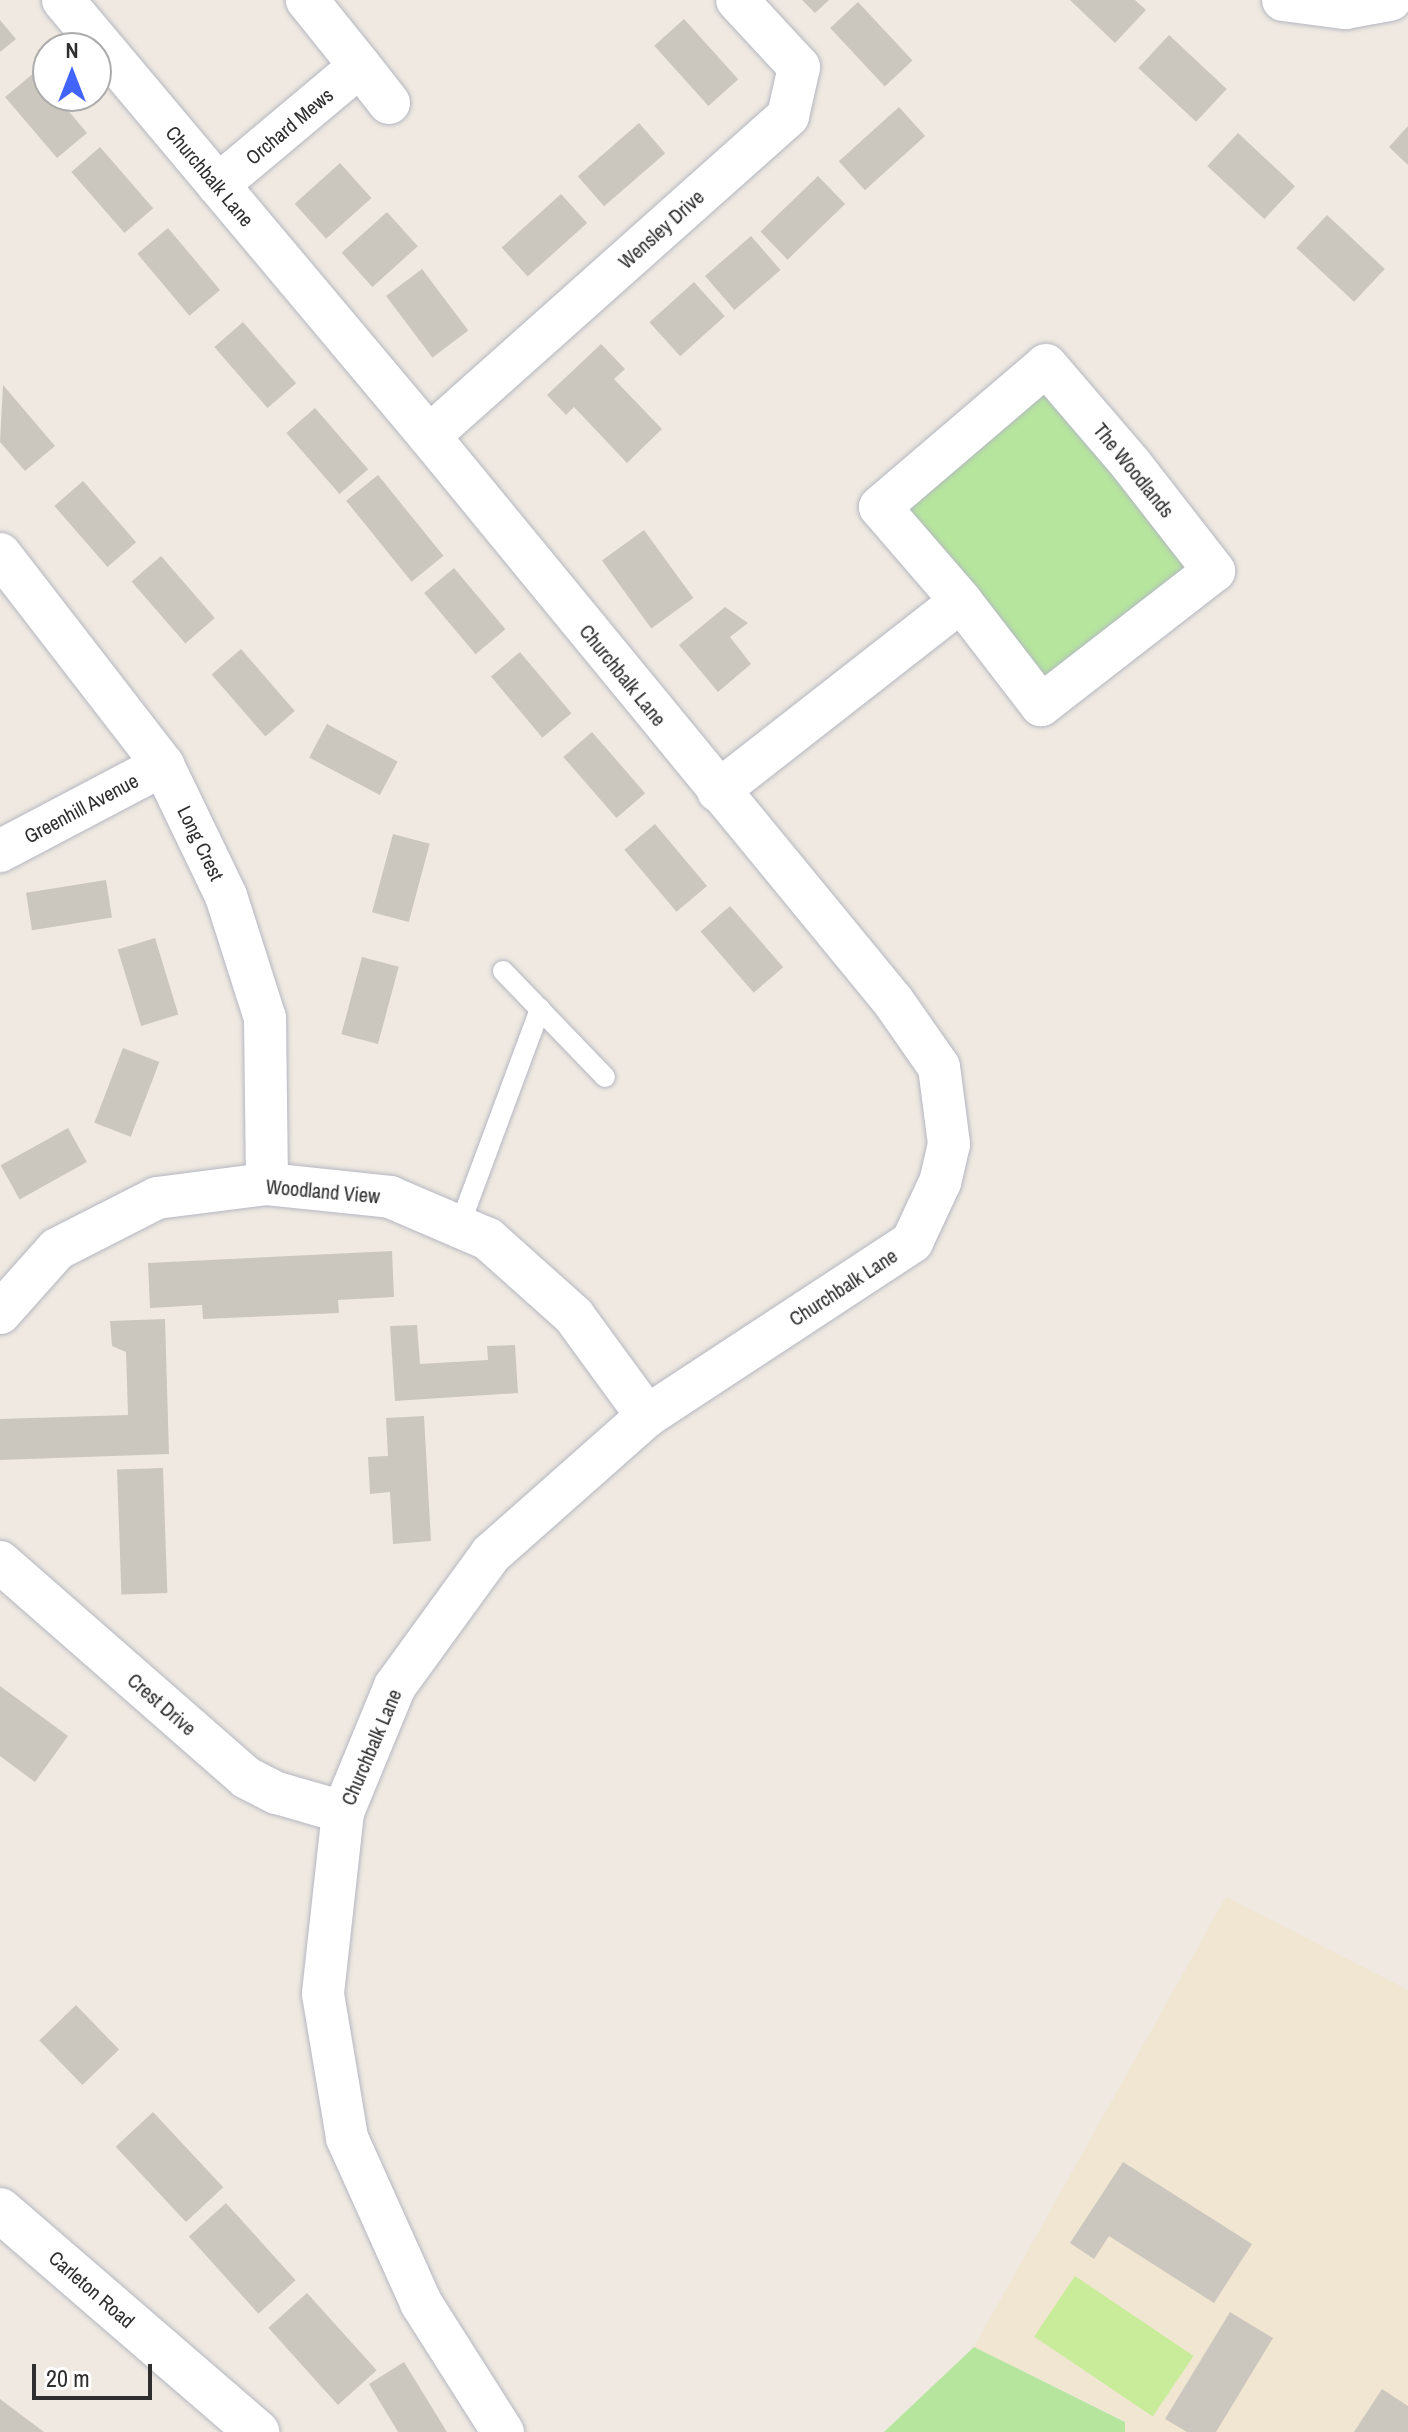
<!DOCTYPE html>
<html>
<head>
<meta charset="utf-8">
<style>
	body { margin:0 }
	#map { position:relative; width:1408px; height:2432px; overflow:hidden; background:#efe9e1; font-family:"Archivo Narrow",sans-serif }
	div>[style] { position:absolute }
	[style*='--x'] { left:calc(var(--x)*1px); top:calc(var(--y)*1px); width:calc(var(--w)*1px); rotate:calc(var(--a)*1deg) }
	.education>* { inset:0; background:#f0e6d1 }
	.green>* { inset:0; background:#b6e59e; transform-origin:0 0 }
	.pitch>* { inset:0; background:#c9ec9a; transform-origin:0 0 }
	.building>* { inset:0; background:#cbc7bf; transform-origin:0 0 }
	.roads { filter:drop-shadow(0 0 2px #b4b7c1) drop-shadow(0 0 2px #b4b7c1) }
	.service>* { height:20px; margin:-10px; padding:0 10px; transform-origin:10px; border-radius:10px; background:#fff }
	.minor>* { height:42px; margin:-21px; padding:0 21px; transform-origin:21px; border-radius:21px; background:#fff }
	.tertiary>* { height:44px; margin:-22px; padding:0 22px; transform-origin:22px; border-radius:22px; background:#fff }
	span { translate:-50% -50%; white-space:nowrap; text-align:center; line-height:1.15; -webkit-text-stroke:8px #fff; paint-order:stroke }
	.street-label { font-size:20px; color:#2e2e2e }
	.north { position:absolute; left:32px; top:32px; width:80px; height:80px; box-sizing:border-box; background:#fff; border:2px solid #ababab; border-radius:50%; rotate:0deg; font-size:22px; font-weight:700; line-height:32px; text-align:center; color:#2e2e2e }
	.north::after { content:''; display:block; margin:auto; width:28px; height:36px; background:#4264fb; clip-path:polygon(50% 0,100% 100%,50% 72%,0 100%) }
	.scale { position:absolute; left:32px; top:2364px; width:120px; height:36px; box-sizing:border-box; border:4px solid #2e2e2e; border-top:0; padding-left:10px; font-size:24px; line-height:28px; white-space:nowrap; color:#2e2e2e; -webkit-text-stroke:6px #fff; paint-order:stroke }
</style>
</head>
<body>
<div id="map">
	<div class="education">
		<div style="clip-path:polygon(1226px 1897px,1408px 1990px,1408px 2432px,1125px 2432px,1125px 2421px,974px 2347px)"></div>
	</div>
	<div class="green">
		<div style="left:1046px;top:365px;width:266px;height:218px;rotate:51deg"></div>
		<div style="clip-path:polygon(974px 2347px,1125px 2422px,1125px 2432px,884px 2432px)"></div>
	</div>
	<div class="pitch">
		<div style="left:1075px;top:2276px;width:143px;height:73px;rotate:34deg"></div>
	</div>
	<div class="building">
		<div style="clip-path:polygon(802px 0,829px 0,815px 13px)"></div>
		<div style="clip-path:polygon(1070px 0,1135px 0,1146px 10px,1115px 43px)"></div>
		<div style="left:858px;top:2px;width:80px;height:38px;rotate:47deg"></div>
		<div style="left:684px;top:19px;width:81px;height:40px;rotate:48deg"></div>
		<div style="clip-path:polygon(0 20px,16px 39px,0 52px)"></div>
		<div style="left:1169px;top:35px;width:79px;height:45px;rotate:43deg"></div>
		<div style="clip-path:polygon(35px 72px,48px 87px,48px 96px,56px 96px,87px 133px,57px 158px,5px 97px)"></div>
		<div style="left:899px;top:107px;width:39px;height:81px;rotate:48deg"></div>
		<div style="left:639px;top:123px;width:40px;height:81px;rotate:49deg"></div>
		<div style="clip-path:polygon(1408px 126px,1408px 165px,1389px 147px)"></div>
		<div style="left:1238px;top:133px;width:78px;height:45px;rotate:43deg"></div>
		<div style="left:100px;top:147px;width:81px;height:38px;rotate:49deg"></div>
		<div style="left:340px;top:163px;width:47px;height:61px;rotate:48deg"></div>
		<div style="left:818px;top:176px;width:39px;height:80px;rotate:46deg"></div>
		<div style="left:561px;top:194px;width:39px;height:80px;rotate:48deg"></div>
		<div style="left:387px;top:212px;width:46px;height:61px;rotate:48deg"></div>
		<div style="left:1327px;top:215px;width:79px;height:45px;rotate:43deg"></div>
		<div style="left:168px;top:228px;width:81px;height:40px;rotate:50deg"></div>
		<div style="left:751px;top:236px;width:45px;height:61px;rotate:49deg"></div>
		<div style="left:422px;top:269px;width:77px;height:45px;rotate:53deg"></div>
		<div style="left:694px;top:282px;width:46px;height:60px;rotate:48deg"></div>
		<div style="left:243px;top:322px;width:81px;height:38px;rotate:49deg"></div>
		<div style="clip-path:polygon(601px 344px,625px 369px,614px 379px,662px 429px,627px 463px,574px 407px,566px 415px,547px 395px)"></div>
		<div style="clip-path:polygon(3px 385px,55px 446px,25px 471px,0 442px)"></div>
		<div style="left:315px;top:408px;width:81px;height:38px;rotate:49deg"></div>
		<div style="left:378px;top:475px;width:104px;height:41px;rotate:51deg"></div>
		<div style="left:83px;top:481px;width:81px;height:38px;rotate:49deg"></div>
		<div style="left:644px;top:530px;width:84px;height:52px;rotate:54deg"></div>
		<div style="left:161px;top:556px;width:82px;height:39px;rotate:49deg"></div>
		<div style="left:454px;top:568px;width:80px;height:39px;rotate:50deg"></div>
		<div style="clip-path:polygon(725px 607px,748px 623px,730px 637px,751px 664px,718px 692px,679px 645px)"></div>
		<div style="left:241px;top:649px;width:82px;height:39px;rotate:49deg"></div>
		<div style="left:520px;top:652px;width:80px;height:38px;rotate:50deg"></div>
		<div style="left:327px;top:724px;width:80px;height:38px;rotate:28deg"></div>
		<div style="left:592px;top:732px;width:81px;height:38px;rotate:49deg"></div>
		<div style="left:655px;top:824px;width:81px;height:40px;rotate:50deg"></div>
		<div style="left:393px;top:834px;width:38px;height:81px;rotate:15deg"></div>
		<div style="left:106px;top:880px;width:38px;height:81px;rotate:81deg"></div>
		<div style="left:730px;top:906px;width:81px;height:39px;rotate:49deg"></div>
		<div style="left:155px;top:938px;width:80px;height:39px;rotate:73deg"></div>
		<div style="left:362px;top:957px;width:38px;height:80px;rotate:15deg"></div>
		<div style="left:123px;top:1048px;width:39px;height:80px;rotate:21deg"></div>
		<div style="left:68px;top:1128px;width:39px;height:77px;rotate:61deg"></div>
		<div style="clip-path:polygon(392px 1251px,394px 1297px,338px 1300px,339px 1313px,203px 1319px,202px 1305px,150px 1308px,148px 1263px)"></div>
		<div style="clip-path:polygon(165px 1319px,169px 1454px,0 1460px,0 1419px,128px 1415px,126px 1352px,112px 1346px,110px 1321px)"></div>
		<div style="clip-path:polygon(417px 1325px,420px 1364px,488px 1360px,487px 1346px,515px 1345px,518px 1393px,395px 1401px,390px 1326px)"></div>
		<div style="clip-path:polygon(424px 1416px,431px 1541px,393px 1544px,390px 1492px,370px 1494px,368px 1457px,388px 1456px,386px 1418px)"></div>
		<div style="left:163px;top:1468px;width:125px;height:46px;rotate:88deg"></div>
		<div style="clip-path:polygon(0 1686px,68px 1736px,35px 1782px,0 1756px)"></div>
		<div style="left:76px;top:2005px;width:62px;height:51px;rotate:46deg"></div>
		<div style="left:153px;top:2112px;width:103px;height:51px;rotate:47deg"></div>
		<div style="clip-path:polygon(1123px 2162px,1252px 2244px,1214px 2303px,1109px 2236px,1094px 2259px,1070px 2243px)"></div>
		<div style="left:226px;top:2203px;width:104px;height:50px;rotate:48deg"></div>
		<div style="left:307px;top:2293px;width:104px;height:52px;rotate:48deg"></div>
		<div style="clip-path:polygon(1230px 2312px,1273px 2338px,1216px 2432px,1187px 2432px,1165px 2419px)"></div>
		<div style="clip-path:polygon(404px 2362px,447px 2432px,398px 2432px,369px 2384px)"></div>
		<div style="clip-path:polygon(1382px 2389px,1408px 2406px,1408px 2432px,1354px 2432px)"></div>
		<div style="clip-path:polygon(0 2399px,44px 2432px,0 2432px)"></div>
	</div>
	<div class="roads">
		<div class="service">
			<div style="--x:503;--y:971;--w:147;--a:46.1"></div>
			<div style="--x:459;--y:1227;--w:233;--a:-69.6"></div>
		</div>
		<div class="minor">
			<div style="--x:63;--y:0;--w:569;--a:49.99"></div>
			<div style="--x:429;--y:436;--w:731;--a:50.61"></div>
			<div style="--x:893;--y:1001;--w:80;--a:55.1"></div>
			<div style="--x:939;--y:1067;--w:78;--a:82.6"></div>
			<div style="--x:949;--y:1144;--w:39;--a:103"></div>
			<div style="--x:940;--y:1182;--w:66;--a:115"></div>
			<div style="--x:912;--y:1242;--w:317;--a:146.7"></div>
			<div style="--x:647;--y:1416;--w:208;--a:138.5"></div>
			<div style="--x:491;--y:1554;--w:163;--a:126"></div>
			<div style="--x:395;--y:1686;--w:136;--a:112.4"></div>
			<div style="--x:343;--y:1812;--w:183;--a:96.3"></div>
			<div style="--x:323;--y:1994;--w:146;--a:80.5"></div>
			<div style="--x:347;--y:2138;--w:181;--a:65.8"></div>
			<div style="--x:421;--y:2303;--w:153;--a:57.6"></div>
			<div style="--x:1283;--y:0;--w:63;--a:7.4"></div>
			<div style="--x:1345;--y:8;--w:46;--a:-10.1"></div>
			<div style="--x:360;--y:66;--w:47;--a:51.9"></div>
			<div style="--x:218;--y:185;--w:185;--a:-40"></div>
			<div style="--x:360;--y:66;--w:85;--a:-128.8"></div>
			<div style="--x:1046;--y:365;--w:129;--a:49.4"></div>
			<div style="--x:1130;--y:463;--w:137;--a:52.1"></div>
			<div style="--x:1214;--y:571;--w:219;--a:142.2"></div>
			<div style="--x:1041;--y:705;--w:131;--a:-127.6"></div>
			<div style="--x:961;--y:601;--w:124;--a:-130.8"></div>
			<div style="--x:880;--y:507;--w:218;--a:-40.5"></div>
			<div style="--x:429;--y:436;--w:481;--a:-41.7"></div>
			<div style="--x:788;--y:116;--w:50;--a:-77.3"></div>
			<div style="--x:799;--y:67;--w:91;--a:-132.8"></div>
			<div style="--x:0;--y:554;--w:267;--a:52.3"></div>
			<div style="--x:163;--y:765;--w:145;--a:64.3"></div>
			<div style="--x:226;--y:896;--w:128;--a:72.3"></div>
			<div style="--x:265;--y:1018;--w:166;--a:89.3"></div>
			<div style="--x:718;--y:791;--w:308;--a:-38"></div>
			<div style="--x:0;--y:851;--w:184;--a:-27.8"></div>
			<div style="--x:0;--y:1313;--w:86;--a:-48.3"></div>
			<div style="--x:57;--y:1249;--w:112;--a:-27"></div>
			<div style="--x:157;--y:1198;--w:111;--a:-7.3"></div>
			<div style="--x:267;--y:1184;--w:124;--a:6"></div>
			<div style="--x:390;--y:1197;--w:107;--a:23.2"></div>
			<div style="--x:488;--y:1239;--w:115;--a:41.8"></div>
			<div style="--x:574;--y:1316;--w:124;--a:53.9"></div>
			<div style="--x:0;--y:1562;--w:328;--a:41.2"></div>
			<div style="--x:247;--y:1778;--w:34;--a:27"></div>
			<div style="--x:277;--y:1793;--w:69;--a:16.1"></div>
		</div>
		<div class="tertiary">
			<div style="--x:0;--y:2210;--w:340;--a:40.8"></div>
		</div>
	</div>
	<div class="street-label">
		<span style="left:289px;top:126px;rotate:-40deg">Orchard Mews</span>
		<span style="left:210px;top:176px;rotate:50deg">Churchbalk Lane</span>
		<span style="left:661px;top:229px;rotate:-42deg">Wensley Drive</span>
		<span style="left:1134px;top:470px;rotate:51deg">The Woodlands</span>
		<span style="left:623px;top:675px;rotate:51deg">Churchbalk Lane</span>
		<span style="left:81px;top:808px;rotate:-28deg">Greenhill Avenue</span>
		<span style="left:201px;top:843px;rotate:64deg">Long Crest</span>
		<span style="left:323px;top:1191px;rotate:5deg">Woodland View</span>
		<span style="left:843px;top:1287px;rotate:-33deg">Churchbalk Lane</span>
		<span style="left:162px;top:1704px;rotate:41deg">Crest Drive</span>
		<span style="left:371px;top:1747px;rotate:-67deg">Churchbalk Lane</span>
		<span style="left:92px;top:2289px;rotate:41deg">Carleton Road</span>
	</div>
	<div class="north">N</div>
	<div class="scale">20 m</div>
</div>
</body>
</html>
